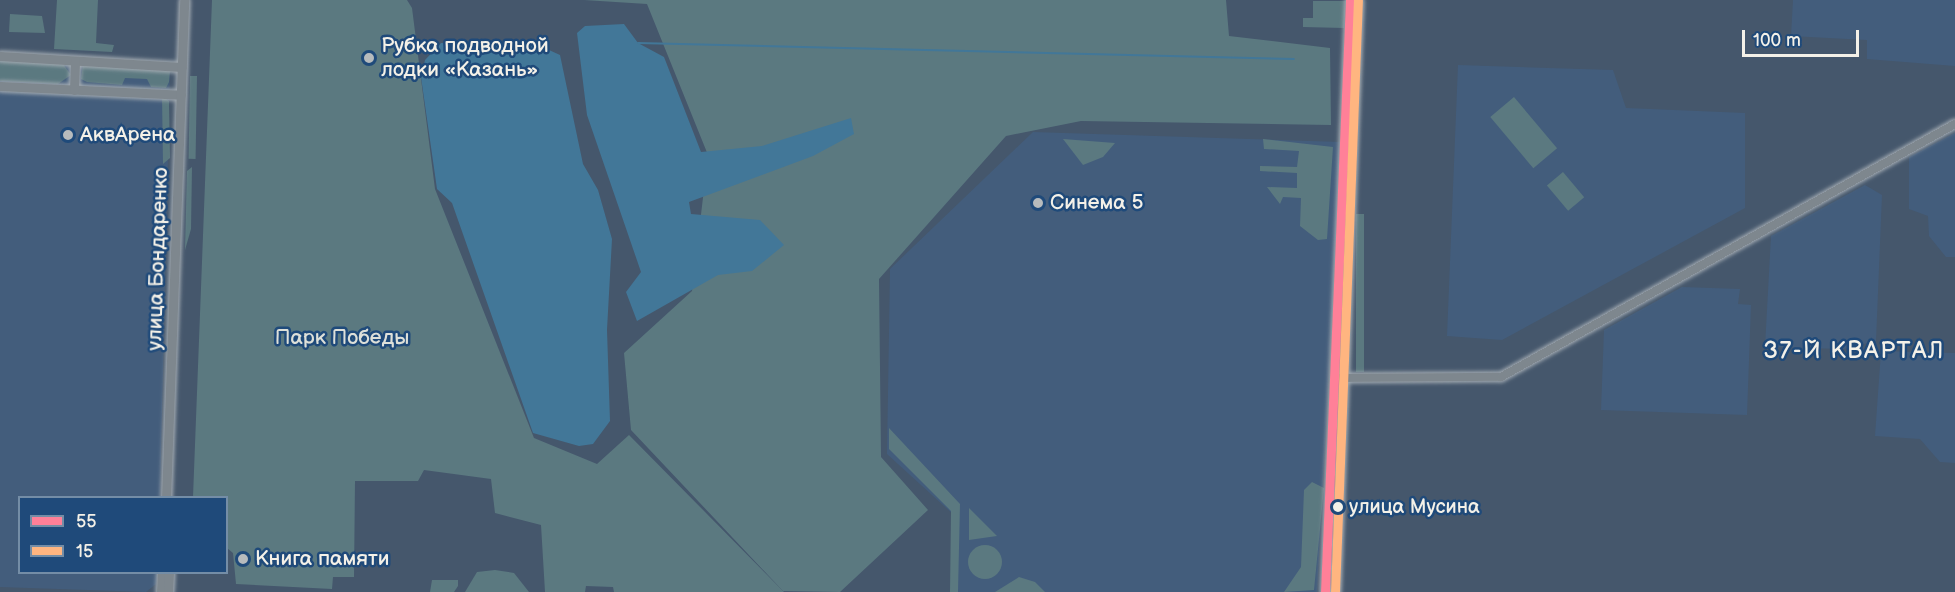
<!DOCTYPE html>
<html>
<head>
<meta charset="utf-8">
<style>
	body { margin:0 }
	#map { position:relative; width:1955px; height:592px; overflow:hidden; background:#45576c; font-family:"Balsamiq Sans",sans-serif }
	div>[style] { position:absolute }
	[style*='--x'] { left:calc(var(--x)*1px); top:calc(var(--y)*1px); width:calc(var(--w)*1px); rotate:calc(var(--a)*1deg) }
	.built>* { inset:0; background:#435d7c }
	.green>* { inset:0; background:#5b7980; transform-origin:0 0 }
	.round { border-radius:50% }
	.water>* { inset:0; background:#427798 }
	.stream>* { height:2px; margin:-1px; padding:0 1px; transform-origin:1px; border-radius:1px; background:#427798 }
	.roads { filter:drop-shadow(0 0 2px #a3abb2) drop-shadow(0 0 2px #a3abb2) }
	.minor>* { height:8px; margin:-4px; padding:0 4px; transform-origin:4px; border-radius:4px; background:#7e878e }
	.tertiary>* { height:9px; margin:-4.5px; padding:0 4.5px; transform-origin:4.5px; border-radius:4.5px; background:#7e878e }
	.bus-1>* { height:9px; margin:-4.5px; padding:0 4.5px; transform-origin:4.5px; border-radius:4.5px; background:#ff8098 }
	.bus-2>* { height:9px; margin:-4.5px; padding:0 4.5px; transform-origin:4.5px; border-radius:4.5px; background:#ffb580 }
	.dots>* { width:16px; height:16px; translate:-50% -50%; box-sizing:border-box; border:3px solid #1f4a7a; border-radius:50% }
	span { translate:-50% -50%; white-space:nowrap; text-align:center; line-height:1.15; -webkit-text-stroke:5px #1f4a7a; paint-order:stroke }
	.bus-label { font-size:20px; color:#f4f1e8 }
	.left { translate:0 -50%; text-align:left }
	.poi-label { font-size:21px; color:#f4f1e8 }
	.street-label { font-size:21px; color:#f4f1e8 }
	.park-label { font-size:21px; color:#dee0d9 }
	.quarter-label { font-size:24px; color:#f4f1e8; letter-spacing:1.5px }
	.legend { position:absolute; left:18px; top:496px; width:210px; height:78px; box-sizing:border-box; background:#1f4a7a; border:2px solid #748da6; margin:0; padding:8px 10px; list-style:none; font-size:18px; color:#f4f1e8 }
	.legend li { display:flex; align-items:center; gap:12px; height:30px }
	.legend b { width:30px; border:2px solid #748da6 }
	.scale { position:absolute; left:1742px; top:30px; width:117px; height:27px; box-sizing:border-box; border:3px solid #f4f1e8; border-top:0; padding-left:8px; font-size:18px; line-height:21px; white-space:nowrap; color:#f4f1e8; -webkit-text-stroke:4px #1f4a7a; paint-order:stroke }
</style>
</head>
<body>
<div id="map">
	<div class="built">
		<div style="clip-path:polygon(1793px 0,1955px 0,1955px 66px,1867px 59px,1867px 40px,1791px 36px)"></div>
		<div style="clip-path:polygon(0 59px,170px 70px,160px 497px,20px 498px,20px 572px,158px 573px,156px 584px,146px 592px,0 587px)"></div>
		<div style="clip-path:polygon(1458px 65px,1613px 70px,1626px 108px,1745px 113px,1745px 208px,1502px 340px,1447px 336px)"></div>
		<div style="clip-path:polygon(1033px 132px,1341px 142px,1317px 592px,953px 592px,955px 516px,887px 454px,890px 269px)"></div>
		<div style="clip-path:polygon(1955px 133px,1955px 257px,1946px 257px,1929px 236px,1928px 216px,1909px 209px,1909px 157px)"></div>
		<div style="clip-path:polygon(1865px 185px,1882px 195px,1876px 341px,1844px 349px,1765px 347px,1771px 236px)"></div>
		<div style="clip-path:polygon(1682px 287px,1740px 289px,1738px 304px,1751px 305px,1747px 415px,1601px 410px,1604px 330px)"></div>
		<div style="clip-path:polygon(1881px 351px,1955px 353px,1955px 463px,1940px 462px,1920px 439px,1875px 436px)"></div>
	</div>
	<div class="green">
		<div style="clip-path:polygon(57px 0,98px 0,96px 43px,114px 45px,112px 52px,54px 49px)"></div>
		<div style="clip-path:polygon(212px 0,407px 0,412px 8px,435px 189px,534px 438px,597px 464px,629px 435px,784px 592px,614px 592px,613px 587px,586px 586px,585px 592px,545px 592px,541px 525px,495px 513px,491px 479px,424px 470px,418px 481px,355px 481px,354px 577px,333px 577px,332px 589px,236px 584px,233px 553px,227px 548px,226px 498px,193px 497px)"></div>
		<div style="clip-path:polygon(584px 0,1226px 0,1229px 36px,1330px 48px,1331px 125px,1081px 121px,1006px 136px,879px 279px,881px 457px,928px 510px,840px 592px,783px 591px,631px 430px,624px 353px,692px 291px,708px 155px,647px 4px)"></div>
		<div style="clip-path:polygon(1313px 1px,1346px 1px,1344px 28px,1303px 27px,1303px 18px,1313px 18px)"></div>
		<div style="clip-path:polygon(10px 14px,42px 16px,45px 33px,9px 32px)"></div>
		<div style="clip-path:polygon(0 61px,63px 64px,71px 75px,58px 84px,0 81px)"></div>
		<div style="clip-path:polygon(83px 65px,170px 70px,169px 82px,166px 88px,151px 87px,147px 79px,125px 78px,122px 85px,87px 82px,81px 79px)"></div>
		<div style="left:197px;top:76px;width:83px;height:7px;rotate:91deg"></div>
		<div style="clip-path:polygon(162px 96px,169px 101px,170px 158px,163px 164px)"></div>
		<div style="left:1514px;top:97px;width:67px;height:31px;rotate:50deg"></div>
		<div style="clip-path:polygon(1063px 139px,1115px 143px,1103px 157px,1083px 165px)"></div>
		<div style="clip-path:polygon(1263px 139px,1333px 147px,1327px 239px,1318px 240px,1300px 226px,1301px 198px,1283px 197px,1280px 204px,1267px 187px,1297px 188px,1297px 173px,1260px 171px,1260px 166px,1297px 167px,1299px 151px,1264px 149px)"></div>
		<div style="clip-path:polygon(192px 167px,191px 229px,185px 250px,187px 171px)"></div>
		<div style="left:1563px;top:172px;width:33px;height:21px;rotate:50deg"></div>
		<div style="left:1356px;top:214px;width:8px;height:158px"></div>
		<div style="clip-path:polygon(889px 428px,960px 504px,958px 592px,950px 592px,951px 511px,889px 449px)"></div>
		<div style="clip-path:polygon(1312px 482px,1324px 488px,1314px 590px,1284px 592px,1301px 567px,1304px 490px)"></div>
		<div style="clip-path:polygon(969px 508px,997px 536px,969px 540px)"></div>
		<div class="round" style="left:968px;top:545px;width:34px;height:34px"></div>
		<div style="clip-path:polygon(495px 570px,514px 573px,529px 592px,465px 592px,477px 572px)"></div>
		<div style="clip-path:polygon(1019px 577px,1035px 582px,1045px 592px,995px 592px)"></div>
		<div style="clip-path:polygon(432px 580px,458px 580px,458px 586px,454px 592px,430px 592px)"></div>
	</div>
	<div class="water">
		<div style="clip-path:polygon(624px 24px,638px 43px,664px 57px,701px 152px,762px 146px,851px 118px,854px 134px,813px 156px,689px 202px,691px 214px,760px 220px,784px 245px,752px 271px,718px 275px,637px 321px,626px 292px,641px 272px,587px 115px,577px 33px,585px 26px)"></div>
		<div style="clip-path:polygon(441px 43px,538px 45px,560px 55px,583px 164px,598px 190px,612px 239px,607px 330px,610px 421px,593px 444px,579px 446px,533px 433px,452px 203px,437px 189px,421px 77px,425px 60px)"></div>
	</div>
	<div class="stream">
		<div style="--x:638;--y:43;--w:656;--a:1.4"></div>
	</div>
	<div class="roads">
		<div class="minor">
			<div style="--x:1339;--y:378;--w:162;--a:-0.4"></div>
			<div style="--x:1501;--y:377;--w:520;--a:-29.13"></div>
		</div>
		<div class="tertiary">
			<div style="--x:0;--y:56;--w:182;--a:3.5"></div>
			<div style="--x:0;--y:86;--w:181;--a:2.8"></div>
			<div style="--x:74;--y:90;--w:29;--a:-88"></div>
			<div style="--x:166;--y:498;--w:498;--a:-87.9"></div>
			<div style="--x:161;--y:592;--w:20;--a:-87"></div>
			<div style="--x:168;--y:592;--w:20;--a:-87"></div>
			<div style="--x:1325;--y:592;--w:593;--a:-87.58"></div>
			<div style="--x:1335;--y:592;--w:592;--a:-87.78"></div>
		</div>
	</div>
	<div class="bus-1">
		<div style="--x:1325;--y:592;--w:593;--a:-87.58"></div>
	</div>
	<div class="bus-2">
		<div style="--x:1335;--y:592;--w:592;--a:-87.78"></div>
	</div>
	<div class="dots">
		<div style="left:369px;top:58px;background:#b7bbbd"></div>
		<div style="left:68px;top:135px;background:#b7bbbd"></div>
		<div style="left:1038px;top:203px;background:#b7bbbd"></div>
		<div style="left:1338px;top:507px;background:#f4f1e8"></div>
		<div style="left:243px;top:559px;background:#b7bbbd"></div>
	</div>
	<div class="bus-label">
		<span class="left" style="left:1349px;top:507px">улица Мусина</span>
	</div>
	<div class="poi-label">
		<span class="left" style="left:381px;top:58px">Рубка подводной<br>лодки «Казань»</span>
		<span class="left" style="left:80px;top:135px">АквАрена</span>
		<span class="left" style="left:1050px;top:203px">Синема 5</span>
		<span class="left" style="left:255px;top:559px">Книга памяти</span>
	</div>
	<div class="street-label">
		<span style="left:158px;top:259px;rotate:-88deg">улица Бондаренко</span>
	</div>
	<div class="park-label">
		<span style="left:342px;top:338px">Парк Победы</span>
	</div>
	<div class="quarter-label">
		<span style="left:1854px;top:351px">37-Й КВАРТАЛ</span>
	</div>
	<ul class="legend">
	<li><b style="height:8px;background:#ff8098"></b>55</li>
	<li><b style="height:8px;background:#ffb580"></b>15</li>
	</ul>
	<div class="scale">100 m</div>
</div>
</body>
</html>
